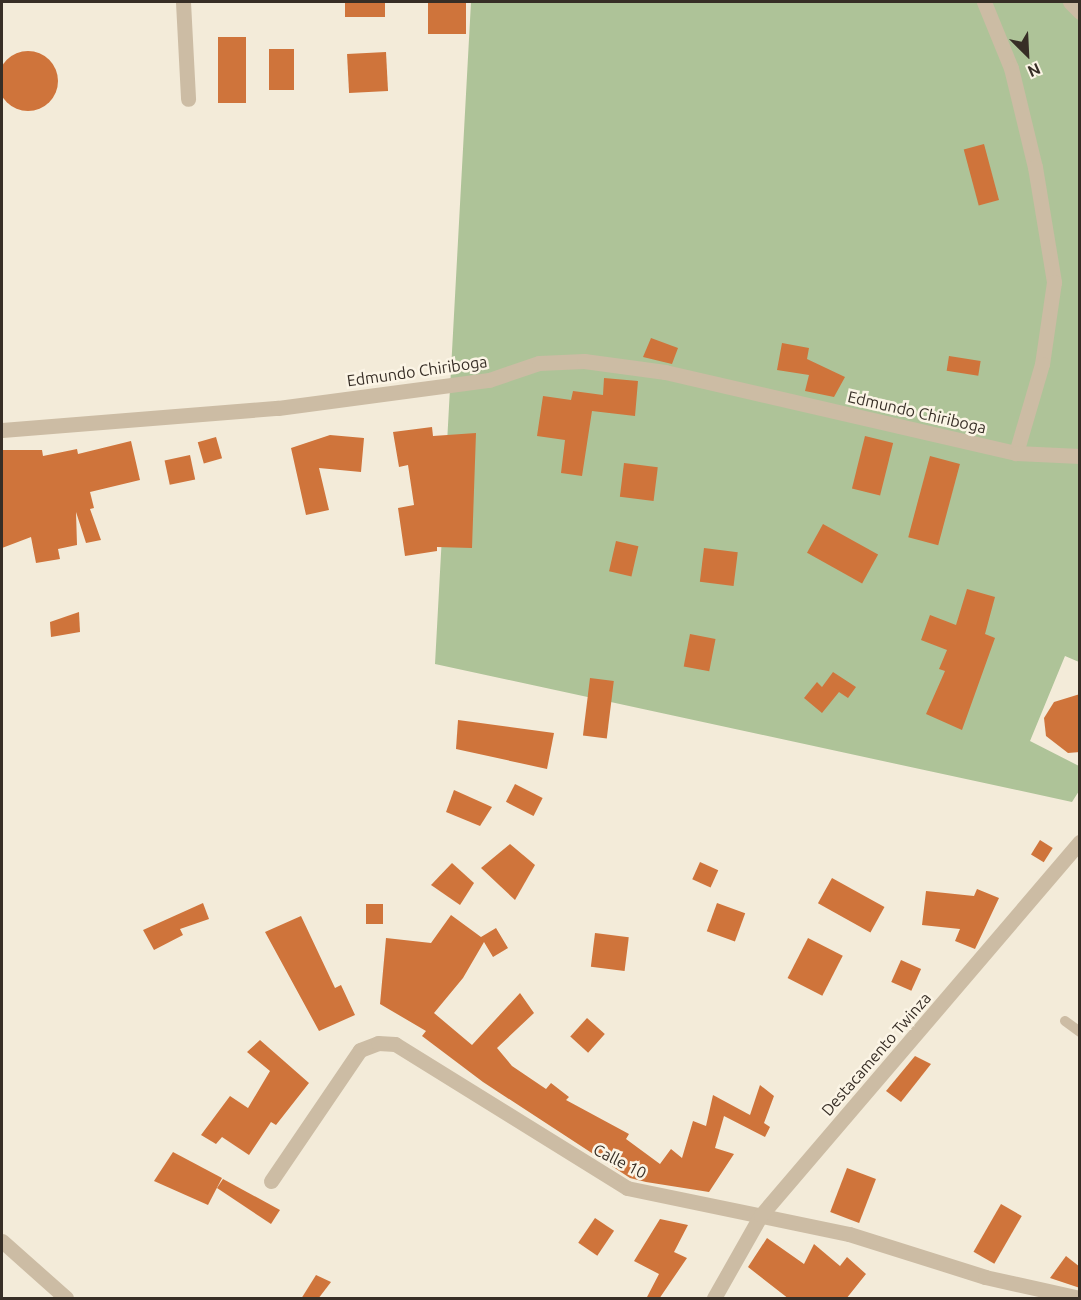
<!DOCTYPE html>
<html>
<head>
<meta charset="utf-8">
<style>
	body { margin:0 }
	#map { position:relative; width:1081px; height:1300px; overflow:hidden; background:#f3ebd9; font-family:Ubuntu,sans-serif }
	div>[style] { position:absolute }
	[style*='--x'] { left:calc(var(--x)*1px); top:calc(var(--y)*1px); width:calc(var(--w)*1px); rotate:calc(var(--a)*1deg) }
	.green>* { inset:0; background:#aec398 }
	.building>* { inset:0; background:#cf743b; transform-origin:0 0 }
	.round { border-radius:50% }
	.lane>* { height:10px; margin:-5px; padding:0 5px; transform-origin:5px; border-radius:5px; background:#ccbca4 }
	.street>* { height:15px; margin:-7.5px; padding:0 7.5px; transform-origin:7.5px; border-radius:7.5px; background:#ccbca4 }
	span { translate:-50% -50%; white-space:nowrap; text-align:center; line-height:1.15; -webkit-text-stroke:5px #fbf4e5; paint-order:stroke }
	.street-label { font-size:16px; color:#372e26 }
	.frame { position:absolute; inset:0; border:3px solid #372e26; pointer-events:none }
	.north { position:absolute; left:997px; top:24px; width:60px; height:60px; -webkit-text-stroke:4px #fbf4e5; paint-order:stroke; rotate:156deg; font-size:16px; font-weight:700; line-height:24px; text-align:center; color:#372e26 }
	.north::after { content:''; display:block; margin:auto; width:21px; height:27px; background:#372e26; clip-path:polygon(50% 0,100% 100%,50% 72%,0 100%) }
</style>
</head>
<body>
<div id="map">
	<div class="green">
		<div style="clip-path:polygon(471px 2px,1079px 2px,1079px 662px,1065px 656px,1030px 741px,1079px 766px,1079px 791px,1072px 802px,435px 664px)"></div>
	</div>
	<div class="building">
		<div style="left:345px;top:2px;width:40px;height:15px"></div>
		<div style="left:428px;top:2px;width:38px;height:32px"></div>
		<div style="left:218px;top:37px;width:28px;height:66px"></div>
		<div style="left:269px;top:49px;width:25px;height:41px"></div>
		<div class="round" style="left:-2px;top:51px;width:60px;height:60px"></div>
		<div style="left:386px;top:52px;width:39px;height:39px;rotate:87deg"></div>
		<div style="left:984px;top:144px;width:58px;height:21px;rotate:75deg"></div>
		<div style="clip-path:polygon(651px 338px,678px 348px,672px 364px,643px 357px)"></div>
		<div style="clip-path:polygon(782px 343px,809px 348px,807px 359px,845px 377px,834px 397px,805px 391px,809px 375px,777px 370px)"></div>
		<div style="left:949px;top:356px;width:32px;height:15px;rotate:9deg"></div>
		<div style="clip-path:polygon(604px 378px,638px 381px,635px 416px,592px 411px,582px 476px,561px 473px,565px 440px,537px 436px,543px 396px,571px 400px,573px 391px,603px 395px)"></div>
		<div style="clip-path:polygon(432px 427px,433px 436px,476px 433px,472px 548px,437px 547px,437px 551px,405px 556px,398px 508px,414px 505px,408px 465px,399px 467px,393px 432px)"></div>
		<div style="clip-path:polygon(330px 435px,364px 438px,361px 472px,319px 468px,329px 510px,306px 515px,291px 448px)"></div>
		<div style="left:865px;top:436px;width:29px;height:54px;rotate:14deg"></div>
		<div style="left:216px;top:437px;width:22px;height:19px;rotate:74deg"></div>
		<div style="clip-path:polygon(131px 441px,140px 480px,90px 492px,94px 508px,90px 509px,101px 540px,86px 543px,76px 512px,77px 545px,58px 549px,60px 559px,36px 563px,31px 537px,2px 548px,2px 450px,42px 450px,43px 456px,77px 449px,78px 454px)"></div>
		<div style="left:190px;top:455px;width:25px;height:26px;rotate:78deg"></div>
		<div style="left:930px;top:456px;width:31px;height:84px;rotate:15deg"></div>
		<div style="left:624px;top:463px;width:34px;height:34px;rotate:7deg"></div>
		<div style="left:823px;top:524px;width:63px;height:33px;rotate:29deg"></div>
		<div style="left:616px;top:541px;width:23px;height:31px;rotate:13deg"></div>
		<div style="left:704px;top:548px;width:34px;height:34px;rotate:7deg"></div>
		<div style="clip-path:polygon(967px 589px,995px 597px,985px 634px,995px 638px,962px 730px,926px 714px,945px 671px,939px 669px,947px 650px,921px 640px,930px 615px,956px 625px)"></div>
		<div style="clip-path:polygon(79px 612px,80px 632px,51px 637px,50px 622px)"></div>
		<div style="left:690px;top:634px;width:26px;height:33px;rotate:11deg"></div>
		<div style="clip-path:polygon(833px 672px,856px 687px,848px 698px,839px 692px,822px 713px,804px 698px,817px 682px,822px 687px)"></div>
		<div style="left:590px;top:678px;width:24px;height:58px;rotate:7deg"></div>
		<div style="clip-path:polygon(1080px 694px,1080px 752px,1068px 753px,1046px 736px,1044px 718px,1054px 702px)"></div>
		<div style="clip-path:polygon(458px 720px,554px 733px,547px 769px,456px 749px)"></div>
		<div style="left:515px;top:784px;width:31px;height:20px;rotate:27deg"></div>
		<div style="clip-path:polygon(454px 790px,492px 807px,480px 826px,446px 812px)"></div>
		<div style="left:1040px;top:840px;width:15px;height:17px;rotate:32deg"></div>
		<div style="clip-path:polygon(510px 844px,535px 865px,515px 900px,481px 868px)"></div>
		<div style="left:700px;top:862px;width:20px;height:19px;rotate:24deg"></div>
		<div style="clip-path:polygon(452px 863px,474px 883px,460px 905px,431px 885px)"></div>
		<div style="left:832px;top:878px;width:60px;height:29px;rotate:29deg"></div>
		<div style="clip-path:polygon(977px 889px,999px 898px,975px 949px,955px 941px,960px 929px,922px 925px,926px 891px,974px 896px)"></div>
		<div style="clip-path:polygon(203px 903px,209px 919px,180px 929px,183px 935px,154px 950px,143px 930px)"></div>
		<div style="left:717px;top:903px;width:30px;height:30px;rotate:20deg"></div>
		<div style="left:383px;top:904px;width:20px;height:17px;rotate:90deg"></div>
		<div style="clip-path:polygon(451px 915px,481px 937px,496px 928px,508px 948px,493px 957px,484px 942px,463px 978px,434px 1013px,472px 1045px,520px 993px,534px 1013px,497px 1048px,512px 1066px,546px 1089px,551px 1083px,569px 1097px,566px 1100px,629px 1134px,626px 1139px,660px 1164px,671px 1149px,682px 1158px,693px 1121px,706px 1126px,713px 1095px,750px 1115px,760px 1085px,774px 1096px,764px 1123px,770px 1127px,765px 1137px,724px 1116px,715px 1148px,734px 1154px,709px 1192px,646px 1182px,630px 1178px,483px 1082px,422px 1036px,426px 1031px,380px 1004px,386px 938px,431px 943px)"></div>
		<div style="clip-path:polygon(301px 916px,335px 988px,341px 985px,355px 1015px,319px 1031px,265px 932px)"></div>
		<div style="left:595px;top:933px;width:34px;height:34px;rotate:7deg"></div>
		<div style="left:808px;top:938px;width:39px;height:45px;rotate:27deg"></div>
		<div style="left:901px;top:960px;width:22px;height:24px;rotate:24deg"></div>
		<div style="left:587px;top:1018px;width:24px;height:25px;rotate:42deg"></div>
		<div style="clip-path:polygon(260px 1040px,309px 1083px,276px 1125px,271px 1122px,249px 1155px,222px 1137px,216px 1144px,201px 1135px,230px 1096px,248px 1108px,270px 1071px,247px 1052px)"></div>
		<div style="clip-path:polygon(915px 1056px,931px 1064px,901px 1102px,886px 1091px)"></div>
		<div style="clip-path:polygon(173px 1152px,222px 1178px,208px 1205px,154px 1181px)"></div>
		<div style="left:847px;top:1168px;width:31px;height:47px;rotate:21deg"></div>
		<div style="clip-path:polygon(223px 1179px,280px 1210px,271px 1224px,217px 1188px)"></div>
		<div style="left:1001px;top:1204px;width:24px;height:55px;rotate:30deg"></div>
		<div style="left:595px;top:1218px;width:23px;height:30px;rotate:34deg"></div>
		<div style="clip-path:polygon(660px 1219px,688px 1225px,674px 1252px,687px 1258px,659px 1299px,646px 1299px,659px 1274px,634px 1261px)"></div>
		<div style="clip-path:polygon(767px 1238px,804px 1264px,814px 1244px,840px 1266px,847px 1257px,866px 1274px,846px 1299px,789px 1299px,748px 1267px)"></div>
		<div style="clip-path:polygon(1066px 1256px,1080px 1267px,1080px 1288px,1050px 1278px)"></div>
		<div style="clip-path:polygon(316px 1275px,331px 1282px,318px 1299px,301px 1299px)"></div>
	</div>
	<div class="lane">
		<div style="--x:1065;--y:1021;--w:19;--a:36"></div>
	</div>
	<div class="street">
		<div style="--x:183;--y:2;--w:97;--a:87"></div>
		<div style="--x:984;--y:2;--w:71;--a:67.8"></div>
		<div style="--x:1011;--y:68;--w:102;--a:76.4"></div>
		<div style="--x:1035;--y:167;--w:117;--a:80.6"></div>
		<div style="--x:1054;--y:282;--w:83;--a:98.3"></div>
		<div style="--x:1042;--y:364;--w:93;--a:106.3"></div>
		<div style="--x:1070;--y:2;--w:14;--a:45"></div>
		<div style="--x:2;--y:430;--w:277;--a:-4.6"></div>
		<div style="--x:278;--y:408;--w:213;--a:-7.6"></div>
		<div style="--x:489;--y:380;--w:53;--a:-18.8"></div>
		<div style="--x:539;--y:363;--w:45;--a:-2.5"></div>
		<div style="--x:584;--y:361;--w:82;--a:7.7"></div>
		<div style="--x:665;--y:372;--w:360;--a:13"></div>
		<div style="--x:1016;--y:453;--w:64;--a:2.7"></div>
		<div style="--x:271;--y:1181;--w:158;--a:-55.8"></div>
		<div style="--x:360;--y:1050;--w:19;--a:-21"></div>
		<div style="--x:378;--y:1043;--w:17;--a:3"></div>
		<div style="--x:395;--y:1044;--w:273;--a:31.8"></div>
		<div style="--x:627;--y:1188;--w:227;--a:11.7"></div>
		<div style="--x:849;--y:1234;--w:143;--a:17.5"></div>
		<div style="--x:985;--y:1277;--w:97;--a:12.5"></div>
		<div style="--x:2;--y:1241;--w:86;--a:41.7"></div>
		<div style="--x:714;--y:1298;--w:95;--a:-60.5"></div>
		<div style="--x:761;--y:1215;--w:491;--a:-49.5"></div>
	</div>
	<div class="street-label">
		<span style="left:417px;top:371px;rotate:-8deg">Edmundo Chiriboga</span>
		<span style="left:917px;top:412px;rotate:13deg">Edmundo Chiriboga</span>
		<span style="left:876px;top:1054px;rotate:-49deg">Destacamento Twinza</span>
		<span style="left:620px;top:1161px;rotate:27deg">Calle 10</span>
	</div>
	<div class="frame"></div>
	<div class="north">N</div>
</div>
</body>
</html>
